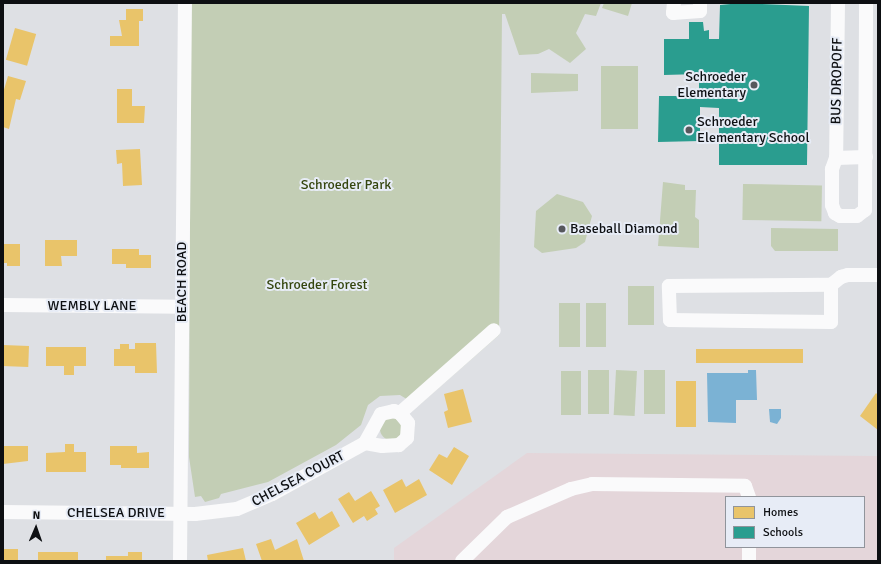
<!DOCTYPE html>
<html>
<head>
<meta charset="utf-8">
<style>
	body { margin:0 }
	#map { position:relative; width:881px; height:564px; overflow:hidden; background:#dee0e4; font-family:Signika,sans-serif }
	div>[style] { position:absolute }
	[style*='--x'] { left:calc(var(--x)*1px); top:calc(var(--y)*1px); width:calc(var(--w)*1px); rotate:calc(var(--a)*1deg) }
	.commercial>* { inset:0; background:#e4d6da }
	.green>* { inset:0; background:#c3ceb5; transform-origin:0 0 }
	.round { border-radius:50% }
	.water>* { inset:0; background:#7bb2d4 }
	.homes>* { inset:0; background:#e9c46a; transform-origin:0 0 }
	.schools>* { inset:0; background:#2a9d8f }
	.minor>* { height:14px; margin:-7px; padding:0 7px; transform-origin:7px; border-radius:7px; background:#fafafb }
	.dots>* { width:11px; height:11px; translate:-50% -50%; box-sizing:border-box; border:2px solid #e7ecf6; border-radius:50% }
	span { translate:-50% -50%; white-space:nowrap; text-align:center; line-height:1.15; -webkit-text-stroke:4px #e7ecf6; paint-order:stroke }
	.poi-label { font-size:14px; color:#0d0f12 }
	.right { translate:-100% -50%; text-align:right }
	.left { translate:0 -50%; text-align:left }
	.street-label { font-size:14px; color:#0d0f12 }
	.park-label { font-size:14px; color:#35460f }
	.frame { position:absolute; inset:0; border:4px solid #0d0f12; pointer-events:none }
	.legend { position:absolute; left:725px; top:496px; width:140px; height:52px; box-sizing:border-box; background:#e7ecf6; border:1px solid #90949b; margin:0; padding:5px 7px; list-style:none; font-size:12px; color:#0d0f12 }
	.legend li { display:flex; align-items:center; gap:8px; height:20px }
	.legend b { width:20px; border:1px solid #90949b }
	.north { position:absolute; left:16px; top:508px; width:40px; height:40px; -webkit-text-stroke:3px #e7ecf6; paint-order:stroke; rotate:2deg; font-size:11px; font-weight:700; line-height:16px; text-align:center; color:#0d0f12 }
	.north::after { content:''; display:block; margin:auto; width:14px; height:18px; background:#0d0f12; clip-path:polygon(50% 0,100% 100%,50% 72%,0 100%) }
</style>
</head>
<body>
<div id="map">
	<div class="commercial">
		<div style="clip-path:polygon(evenodd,527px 453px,878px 456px,878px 561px,394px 561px,394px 548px,527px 453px,726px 497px,864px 497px,864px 547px,726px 547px,726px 497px)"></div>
	</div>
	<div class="green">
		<div style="clip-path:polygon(191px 3px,601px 3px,596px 16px,585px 14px,576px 33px,586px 49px,570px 63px,549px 49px,538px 54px,519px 55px,505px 14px,502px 14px,499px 335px,418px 406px,400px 395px,380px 396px,368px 405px,361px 425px,336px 445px,268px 482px,221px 494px,219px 498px,205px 502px,201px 496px,195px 497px,189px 457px)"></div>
		<div style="clip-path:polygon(604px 3px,632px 3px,628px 16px,602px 8px)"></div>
		<div style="left:601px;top:66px;width:37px;height:63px"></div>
		<div style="clip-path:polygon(531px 73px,578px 74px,578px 91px,531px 93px)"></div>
		<div style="clip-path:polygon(663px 182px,685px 185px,685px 190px,696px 190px,695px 217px,699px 220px,699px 248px,658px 246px)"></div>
		<div style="left:743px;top:184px;width:79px;height:36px;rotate:1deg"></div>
		<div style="clip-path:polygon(557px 194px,583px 202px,592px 216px,585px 242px,576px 248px,542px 253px,534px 247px,536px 211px)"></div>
		<div style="clip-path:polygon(771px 228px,838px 229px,838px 251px,775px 251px,771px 246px)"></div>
		<div style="left:628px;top:286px;width:26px;height:39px"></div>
		<div style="left:559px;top:303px;width:21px;height:44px"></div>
		<div style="left:586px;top:303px;width:20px;height:44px"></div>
		<div style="left:588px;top:370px;width:21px;height:44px"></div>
		<div style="left:616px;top:370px;width:21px;height:45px;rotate:3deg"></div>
		<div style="left:644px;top:370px;width:21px;height:44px"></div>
		<div style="left:561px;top:371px;width:20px;height:44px"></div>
		<div class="round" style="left:380px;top:418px;width:22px;height:22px"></div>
	</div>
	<div class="water">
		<div style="clip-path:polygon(748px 370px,756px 370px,757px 400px,736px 400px,736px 423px,708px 422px,707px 373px,748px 373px)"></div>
		<div style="clip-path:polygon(769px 409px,781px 409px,781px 418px,777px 424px,770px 422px)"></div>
	</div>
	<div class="homes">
		<div style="clip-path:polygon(126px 9px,143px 9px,143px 21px,139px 21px,139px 46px,110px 46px,110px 36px,122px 36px,119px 20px,126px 20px)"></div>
		<div style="left:15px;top:28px;width:22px;height:33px;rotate:16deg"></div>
		<div style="clip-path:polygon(8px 76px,26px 81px,20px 100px,16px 99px,9px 129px,3px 127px,3px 93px)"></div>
		<div style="clip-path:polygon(117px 89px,132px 89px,132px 106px,145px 106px,144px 123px,117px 123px)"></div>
		<div style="clip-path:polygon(140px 149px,142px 185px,123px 186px,122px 163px,117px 164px,116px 150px)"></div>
		<div style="clip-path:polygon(45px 240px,77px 240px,77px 256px,61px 256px,62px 266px,45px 266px)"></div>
		<div style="clip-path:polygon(3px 244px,20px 244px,20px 266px,7px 266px,7px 263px,3px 263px)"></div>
		<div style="clip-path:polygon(112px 249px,139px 249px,139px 255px,151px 255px,151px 268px,126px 268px,126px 264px,112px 264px)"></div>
		<div style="clip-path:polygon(135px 343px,156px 343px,157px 373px,135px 373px,135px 366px,114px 366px,114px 349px,120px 349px,120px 344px,129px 344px,129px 349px,135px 349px)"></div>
		<div style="left:3px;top:345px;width:26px;height:21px;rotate:2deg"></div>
		<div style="clip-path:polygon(46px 347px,86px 347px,86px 366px,74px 366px,74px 375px,64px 375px,64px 366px,46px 366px)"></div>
		<div style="left:696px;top:349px;width:107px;height:14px"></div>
		<div style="left:676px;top:381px;width:20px;height:46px"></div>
		<div style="clip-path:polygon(463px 389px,472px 422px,448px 428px,444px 412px,448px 410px,444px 394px)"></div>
		<div style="clip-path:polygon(876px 393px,878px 395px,878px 430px,860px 416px)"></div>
		<div style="clip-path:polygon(65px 444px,74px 444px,74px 452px,86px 452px,86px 472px,46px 472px,46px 453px,65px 452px)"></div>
		<div style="clip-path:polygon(3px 446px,28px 446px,28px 461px,3px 464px)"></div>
		<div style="clip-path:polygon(110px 446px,137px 446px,137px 453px,149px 452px,149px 468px,121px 468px,121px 465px,110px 465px)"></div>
		<div style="clip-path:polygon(454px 447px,469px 456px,452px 485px,429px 470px,439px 454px,447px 458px)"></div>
		<div style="clip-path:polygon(402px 479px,406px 487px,419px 479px,427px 495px,395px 513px,383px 490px)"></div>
		<div style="clip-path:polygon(371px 491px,380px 506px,375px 509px,378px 514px,367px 521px,364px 516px,353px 523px,338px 499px,349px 492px,355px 501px)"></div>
		<div style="clip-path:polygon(332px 511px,340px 526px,309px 545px,296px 523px,315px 512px,319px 519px)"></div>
		<div style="clip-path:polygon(271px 539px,275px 550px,297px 539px,304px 561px,262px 561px,256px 544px)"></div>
		<div style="clip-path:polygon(243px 548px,246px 561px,208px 561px,207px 555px)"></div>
		<div style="left:3px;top:549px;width:15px;height:12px"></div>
		<div style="left:38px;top:552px;width:40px;height:9px"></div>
		<div style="clip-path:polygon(128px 552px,142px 552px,142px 561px,106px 561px,106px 556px,128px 556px)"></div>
	</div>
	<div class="schools">
		<div style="clip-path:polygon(741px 3px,809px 6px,807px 165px,719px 165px,719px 108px,700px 107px,700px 141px,658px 142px,659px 96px,699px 96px,699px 74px,664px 75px,664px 39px,689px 39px,689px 22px,703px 22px,704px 31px,709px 30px,709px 39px,719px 39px,720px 5px)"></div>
	</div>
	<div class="minor">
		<div style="--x:674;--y:3;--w:10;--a:96"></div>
		<div style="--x:673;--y:13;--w:27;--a:-4"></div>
		<div style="--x:700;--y:11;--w:8;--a:-90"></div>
		<div style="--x:838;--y:3;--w:155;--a:90.7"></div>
		<div style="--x:836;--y:158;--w:12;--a:110"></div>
		<div style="--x:832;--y:169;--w:36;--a:90"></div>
		<div style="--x:832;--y:205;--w:9;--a:69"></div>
		<div style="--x:835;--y:213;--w:6;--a:31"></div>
		<div style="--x:840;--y:216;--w:17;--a:0"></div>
		<div style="--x:857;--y:216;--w:10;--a:-37"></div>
		<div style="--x:865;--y:210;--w:207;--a:-89.7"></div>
		<div style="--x:836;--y:158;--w:30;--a:-2"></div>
		<div style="--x:831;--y:285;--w:37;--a:90"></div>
		<div style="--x:831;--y:322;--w:161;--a:-179.3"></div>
		<div style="--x:670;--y:320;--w:34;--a:-92"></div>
		<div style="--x:669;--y:286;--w:162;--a:-0.4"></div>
		<div style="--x:831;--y:285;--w:13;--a:-39"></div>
		<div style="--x:841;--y:277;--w:7;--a:-16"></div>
		<div style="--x:848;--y:275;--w:30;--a:0"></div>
		<div style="--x:3;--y:305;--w:179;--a:0.6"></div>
		<div style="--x:400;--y:413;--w:125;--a:-41.4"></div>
		<div style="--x:3;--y:512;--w:192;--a:0.6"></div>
		<div style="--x:195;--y:514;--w:42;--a:-6.8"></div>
		<div style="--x:237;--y:509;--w:38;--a:-23"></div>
		<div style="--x:272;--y:494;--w:106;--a:-28.7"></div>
		<div style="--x:365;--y:443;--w:33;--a:-61"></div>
		<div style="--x:381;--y:414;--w:13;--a:-13"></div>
		<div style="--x:394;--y:411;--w:6;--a:18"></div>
		<div style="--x:400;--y:413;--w:13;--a:51"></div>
		<div style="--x:408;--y:423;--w:15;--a:94"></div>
		<div style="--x:407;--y:438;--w:11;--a:139"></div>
		<div style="--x:399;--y:445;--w:17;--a:177"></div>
		<div style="--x:382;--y:446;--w:17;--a:-170"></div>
		<div style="--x:180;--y:561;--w:558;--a:-89.49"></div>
		<div style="--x:462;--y:561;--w:63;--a:-44.4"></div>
		<div style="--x:507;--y:517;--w:70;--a:-23.6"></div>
		<div style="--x:571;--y:489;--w:22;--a:-13"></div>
		<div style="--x:592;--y:484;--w:153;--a:0.7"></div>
		<div style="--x:745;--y:486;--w:12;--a:70"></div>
		<div style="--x:749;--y:561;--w:14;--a:-90"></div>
	</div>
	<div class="dots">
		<div style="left:754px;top:85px;background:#56585c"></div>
		<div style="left:689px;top:130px;background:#56585c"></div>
		<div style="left:562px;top:229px;background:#56585c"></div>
	</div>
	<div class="poi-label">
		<span class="right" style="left:746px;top:85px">Schroeder<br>Elementary</span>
		<span class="left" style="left:697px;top:130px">Schroeder<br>Elementary School</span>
		<span class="left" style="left:570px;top:229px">Baseball Diamond</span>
	</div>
	<div class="street-label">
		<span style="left:837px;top:81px;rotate:-89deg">BUS DROPOFF</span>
		<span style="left:182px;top:282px;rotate:-90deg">BEACH ROAD</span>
		<span style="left:92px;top:306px">WEMBLY LANE</span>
		<span style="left:298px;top:479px;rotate:-28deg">CHELSEA COURT</span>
		<span style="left:116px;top:513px">CHELSEA DRIVE</span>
	</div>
	<div class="park-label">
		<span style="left:346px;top:185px">Schroeder Park</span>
		<span style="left:317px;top:285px">Schroeder Forest</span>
	</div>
	<div class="frame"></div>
	<ul class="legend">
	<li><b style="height:11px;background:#e9c46a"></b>Homes</li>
	<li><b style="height:11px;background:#2a9d8f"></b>Schools</li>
	</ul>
	<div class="north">N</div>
</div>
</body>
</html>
